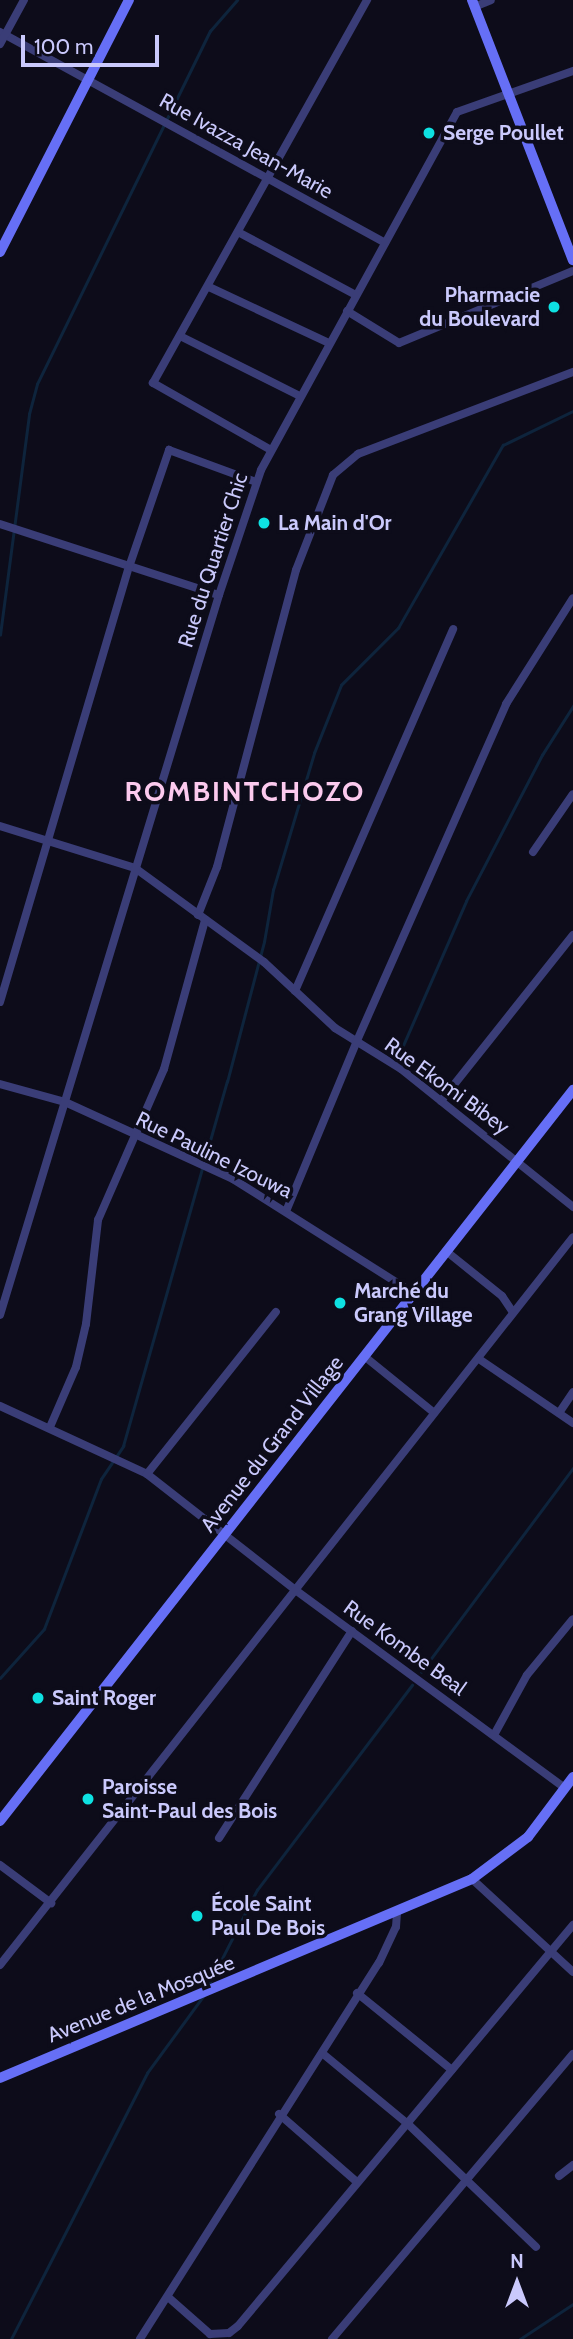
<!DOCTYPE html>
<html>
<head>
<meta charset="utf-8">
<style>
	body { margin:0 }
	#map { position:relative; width:573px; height:2339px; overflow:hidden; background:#0d0c1a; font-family:Cabin,sans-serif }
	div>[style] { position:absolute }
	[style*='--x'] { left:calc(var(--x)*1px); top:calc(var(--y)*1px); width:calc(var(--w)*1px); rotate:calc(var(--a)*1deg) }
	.stream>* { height:2.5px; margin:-1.25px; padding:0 1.25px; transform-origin:1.25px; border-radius:1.25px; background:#0e243c }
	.street>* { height:8px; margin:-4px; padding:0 4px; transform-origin:4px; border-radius:4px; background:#3a3d77 }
	.secondary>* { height:10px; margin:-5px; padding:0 5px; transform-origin:5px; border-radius:5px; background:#666ff6 }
	.dots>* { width:19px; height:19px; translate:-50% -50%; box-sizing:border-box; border:4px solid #0d0c1a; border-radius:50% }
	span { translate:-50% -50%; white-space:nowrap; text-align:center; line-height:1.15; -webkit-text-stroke:7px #0d0c1a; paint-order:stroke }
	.poi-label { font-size:21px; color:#cac9fc; font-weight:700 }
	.left { translate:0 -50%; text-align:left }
	.right { translate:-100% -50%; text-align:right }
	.street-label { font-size:21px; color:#cac9fc }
	.district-label { font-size:28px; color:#fccaee; font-weight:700; letter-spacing:2px }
	.north { position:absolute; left:482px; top:2248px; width:70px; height:70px; -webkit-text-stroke:5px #0d0c1a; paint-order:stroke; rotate:0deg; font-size:19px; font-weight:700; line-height:28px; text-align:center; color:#cac9fc }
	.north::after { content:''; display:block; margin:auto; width:24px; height:32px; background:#cac9fc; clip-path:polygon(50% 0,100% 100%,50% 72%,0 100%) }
	.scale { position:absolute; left:21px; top:35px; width:138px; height:32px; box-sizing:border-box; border:4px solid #cac9fc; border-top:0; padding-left:9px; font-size:21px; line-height:24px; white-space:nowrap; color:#cac9fc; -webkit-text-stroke:5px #0d0c1a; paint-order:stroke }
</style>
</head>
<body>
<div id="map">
	<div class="stream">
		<div style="--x:0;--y:635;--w:223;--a:-82.5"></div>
		<div style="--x:29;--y:414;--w:31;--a:-75"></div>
		<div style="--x:37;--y:384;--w:393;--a:-63.9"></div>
		<div style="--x:210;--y:31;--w:41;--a:-48.9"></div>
		<div style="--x:398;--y:1057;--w:170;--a:-66.4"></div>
		<div style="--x:466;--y:901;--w:165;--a:-62.5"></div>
		<div style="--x:542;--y:755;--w:58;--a:-57.7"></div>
		<div style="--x:421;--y:1672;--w:254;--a:-53.3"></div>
		<div style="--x:0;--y:1678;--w:66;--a:-48.1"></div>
		<div style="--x:44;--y:1629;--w:160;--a:-69.2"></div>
		<div style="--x:101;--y:1479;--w:40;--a:-56"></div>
		<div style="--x:123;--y:1446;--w:379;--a:-74.1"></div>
		<div style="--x:227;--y:1082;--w:145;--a:-75.2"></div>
		<div style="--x:264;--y:942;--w:53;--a:-80.2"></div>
		<div style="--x:273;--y:890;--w:143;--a:-73.3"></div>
		<div style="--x:314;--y:753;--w:73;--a:-68.3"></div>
		<div style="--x:341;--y:685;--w:81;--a:-45"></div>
		<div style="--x:398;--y:628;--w:211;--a:-60.2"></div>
		<div style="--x:503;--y:445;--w:78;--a:-25.9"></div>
		<div style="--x:208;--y:1986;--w:108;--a:-63"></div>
		<div style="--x:257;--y:1890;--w:257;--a:-52.9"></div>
		<div style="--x:11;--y:2339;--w:299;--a:-62.9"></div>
		<div style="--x:147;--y:2073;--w:97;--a:-53.8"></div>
		<div style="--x:520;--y:2339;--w:64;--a:-33.4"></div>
	</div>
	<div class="street">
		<div style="--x:474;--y:7;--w:18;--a:-22"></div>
		<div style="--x:0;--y:32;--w:439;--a:28.7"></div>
		<div style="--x:0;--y:44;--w:50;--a:-61.4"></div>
		<div style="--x:238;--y:232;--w:132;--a:28.1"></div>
		<div style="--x:209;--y:287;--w:132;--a:25"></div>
		<div style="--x:347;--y:311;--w:61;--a:31.6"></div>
		<div style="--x:399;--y:343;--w:188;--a:-22.5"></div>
		<div style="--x:180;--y:336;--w:134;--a:26.6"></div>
		<div style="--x:271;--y:450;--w:136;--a:-150.4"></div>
		<div style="--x:153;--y:383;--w:439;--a:-60.8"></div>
		<div style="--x:0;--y:524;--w:230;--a:18"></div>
		<div style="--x:0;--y:826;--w:141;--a:17.3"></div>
		<div style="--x:135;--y:868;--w:160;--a:36.1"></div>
		<div style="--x:264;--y:962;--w:97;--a:42.9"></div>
		<div style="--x:335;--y:1028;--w:78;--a:31.8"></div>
		<div style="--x:401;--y:1069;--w:221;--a:38.7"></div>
		<div style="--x:533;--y:852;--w:70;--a:-55.4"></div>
		<div style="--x:198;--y:915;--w:52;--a:-68.4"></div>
		<div style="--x:217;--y:867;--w:307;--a:-75.1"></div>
		<div style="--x:296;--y:570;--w:102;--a:-68.7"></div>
		<div style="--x:333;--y:475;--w:33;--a:-40"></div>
		<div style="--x:358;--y:454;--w:230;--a:-20.9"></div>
		<div style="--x:295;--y:991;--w:395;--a:-66.4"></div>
		<div style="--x:0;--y:1002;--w:454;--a:-73.5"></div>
		<div style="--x:129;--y:567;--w:124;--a:-71.1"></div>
		<div style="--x:169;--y:450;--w:93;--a:20.2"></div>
		<div style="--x:0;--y:1084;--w:67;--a:15.5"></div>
		<div style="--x:65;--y:1102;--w:185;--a:24.6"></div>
		<div style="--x:233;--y:1179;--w:213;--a:32.3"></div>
		<div style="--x:441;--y:1101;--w:212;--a:-51.5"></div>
		<div style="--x:287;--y:1209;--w:180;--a:-67.4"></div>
		<div style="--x:356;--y:1043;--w:371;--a:-66.1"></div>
		<div style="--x:506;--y:704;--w:125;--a:-57.7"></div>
		<div style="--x:446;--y:1251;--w:72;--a:38.8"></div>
		<div style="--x:502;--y:1296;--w:18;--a:56"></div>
		<div style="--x:0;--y:1315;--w:753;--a:-73.08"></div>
		<div style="--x:219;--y:595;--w:132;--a:-71.4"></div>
		<div style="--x:261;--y:470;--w:408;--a:-61.3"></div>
		<div style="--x:457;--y:112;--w:123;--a:-19.5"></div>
		<div style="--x:364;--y:1356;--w:87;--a:39"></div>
		<div style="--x:479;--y:1359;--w:114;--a:34.2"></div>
		<div style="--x:0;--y:1406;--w:162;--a:24.8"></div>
		<div style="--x:147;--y:1474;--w:187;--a:38"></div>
		<div style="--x:294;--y:1589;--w:336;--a:36.3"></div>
		<div style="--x:559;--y:1413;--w:25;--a:-56"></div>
		<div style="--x:50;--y:1427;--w:65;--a:-66.6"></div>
		<div style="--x:76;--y:1367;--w:44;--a:-76.9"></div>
		<div style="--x:86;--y:1324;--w:105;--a:-83.4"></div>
		<div style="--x:98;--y:1220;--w:165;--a:-66.4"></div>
		<div style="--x:164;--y:1069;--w:155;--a:-74.6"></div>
		<div style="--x:147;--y:1474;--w:207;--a:-51.5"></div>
		<div style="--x:494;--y:1735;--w:68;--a:-61.2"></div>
		<div style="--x:527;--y:1675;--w:72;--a:-50.6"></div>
		<div style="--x:219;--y:1838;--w:246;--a:-57.3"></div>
		<div style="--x:0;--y:1865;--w:64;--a:36.7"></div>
		<div style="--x:472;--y:1879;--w:137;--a:42.6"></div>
		<div style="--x:0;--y:1965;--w:926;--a:-51.79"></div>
		<div style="--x:357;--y:1993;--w:122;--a:39"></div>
		<div style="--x:322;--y:2053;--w:113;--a:39.6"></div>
		<div style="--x:409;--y:2125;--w:176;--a:43.8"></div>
		<div style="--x:279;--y:2114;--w:103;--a:41.1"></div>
		<div style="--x:559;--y:2176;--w:18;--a:-38"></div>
		<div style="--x:168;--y:2297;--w:56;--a:41.4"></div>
		<div style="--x:210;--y:2334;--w:19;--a:-3"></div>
		<div style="--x:229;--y:2333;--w:11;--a:-38"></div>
		<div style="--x:238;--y:2326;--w:523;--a:-50.12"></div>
		<div style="--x:140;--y:2339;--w:446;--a:-57.6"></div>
		<div style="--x:379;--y:1963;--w:40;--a:-65"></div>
		<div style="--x:396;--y:1927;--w:15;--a:-86"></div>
		<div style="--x:332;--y:2339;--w:373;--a:-49.8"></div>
	</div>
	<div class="secondary">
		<div style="--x:472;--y:0;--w:279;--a:68.8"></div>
		<div style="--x:0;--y:252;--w:283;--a:-62.9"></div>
		<div style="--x:0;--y:1821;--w:929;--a:-51.91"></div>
		<div style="--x:0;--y:2078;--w:512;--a:-22.86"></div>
		<div style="--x:472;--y:1879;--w:70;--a:-36.9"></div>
		<div style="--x:528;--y:1837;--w:75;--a:-53.1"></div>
	</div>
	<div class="dots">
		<div style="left:429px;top:133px;background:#0ee1e2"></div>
		<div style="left:554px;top:307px;background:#0ee1e2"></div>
		<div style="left:264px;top:523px;background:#0ee1e2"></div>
		<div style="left:340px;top:1303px;background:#0ee1e2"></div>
		<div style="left:38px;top:1698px;background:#0ee1e2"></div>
		<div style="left:88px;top:1799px;background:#0ee1e2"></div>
		<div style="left:197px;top:1916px;background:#0ee1e2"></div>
	</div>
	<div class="poi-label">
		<span class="left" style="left:443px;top:133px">Serge Poullet</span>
		<span class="right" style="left:540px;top:307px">Pharmacie<br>du Boulevard</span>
		<span class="left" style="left:278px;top:523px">La Main d'Or</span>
		<span class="left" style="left:354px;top:1303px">Marché du<br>Grang Village</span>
		<span class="left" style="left:52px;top:1698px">Saint Roger</span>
		<span class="left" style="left:102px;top:1799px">Paroisse<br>Saint-Paul des Bois</span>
		<span class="left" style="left:211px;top:1916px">École Saint<br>Paul De Bois</span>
	</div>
	<div class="street-label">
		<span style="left:246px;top:146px;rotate:29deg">Rue Ivazza Jean-Marie</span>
		<span style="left:213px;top:560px;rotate:-72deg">Rue du Quartier Chic</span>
		<span style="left:447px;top:1086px;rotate:36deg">Rue Ekomi Bibey</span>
		<span style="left:214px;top:1155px;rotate:26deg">Rue Pauline Izouwa</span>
		<span style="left:272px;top:1444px;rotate:-52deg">Avenue du Grand Village</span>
		<span style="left:405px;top:1648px;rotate:36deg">Rue Kombe Beal</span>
		<span style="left:141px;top:1999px;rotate:-22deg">Avenue de la Mosquée</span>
	</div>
	<div class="district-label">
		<span style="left:245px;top:791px">ROMBINTCHOZO</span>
	</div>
	<div class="north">N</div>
	<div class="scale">100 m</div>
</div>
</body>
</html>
